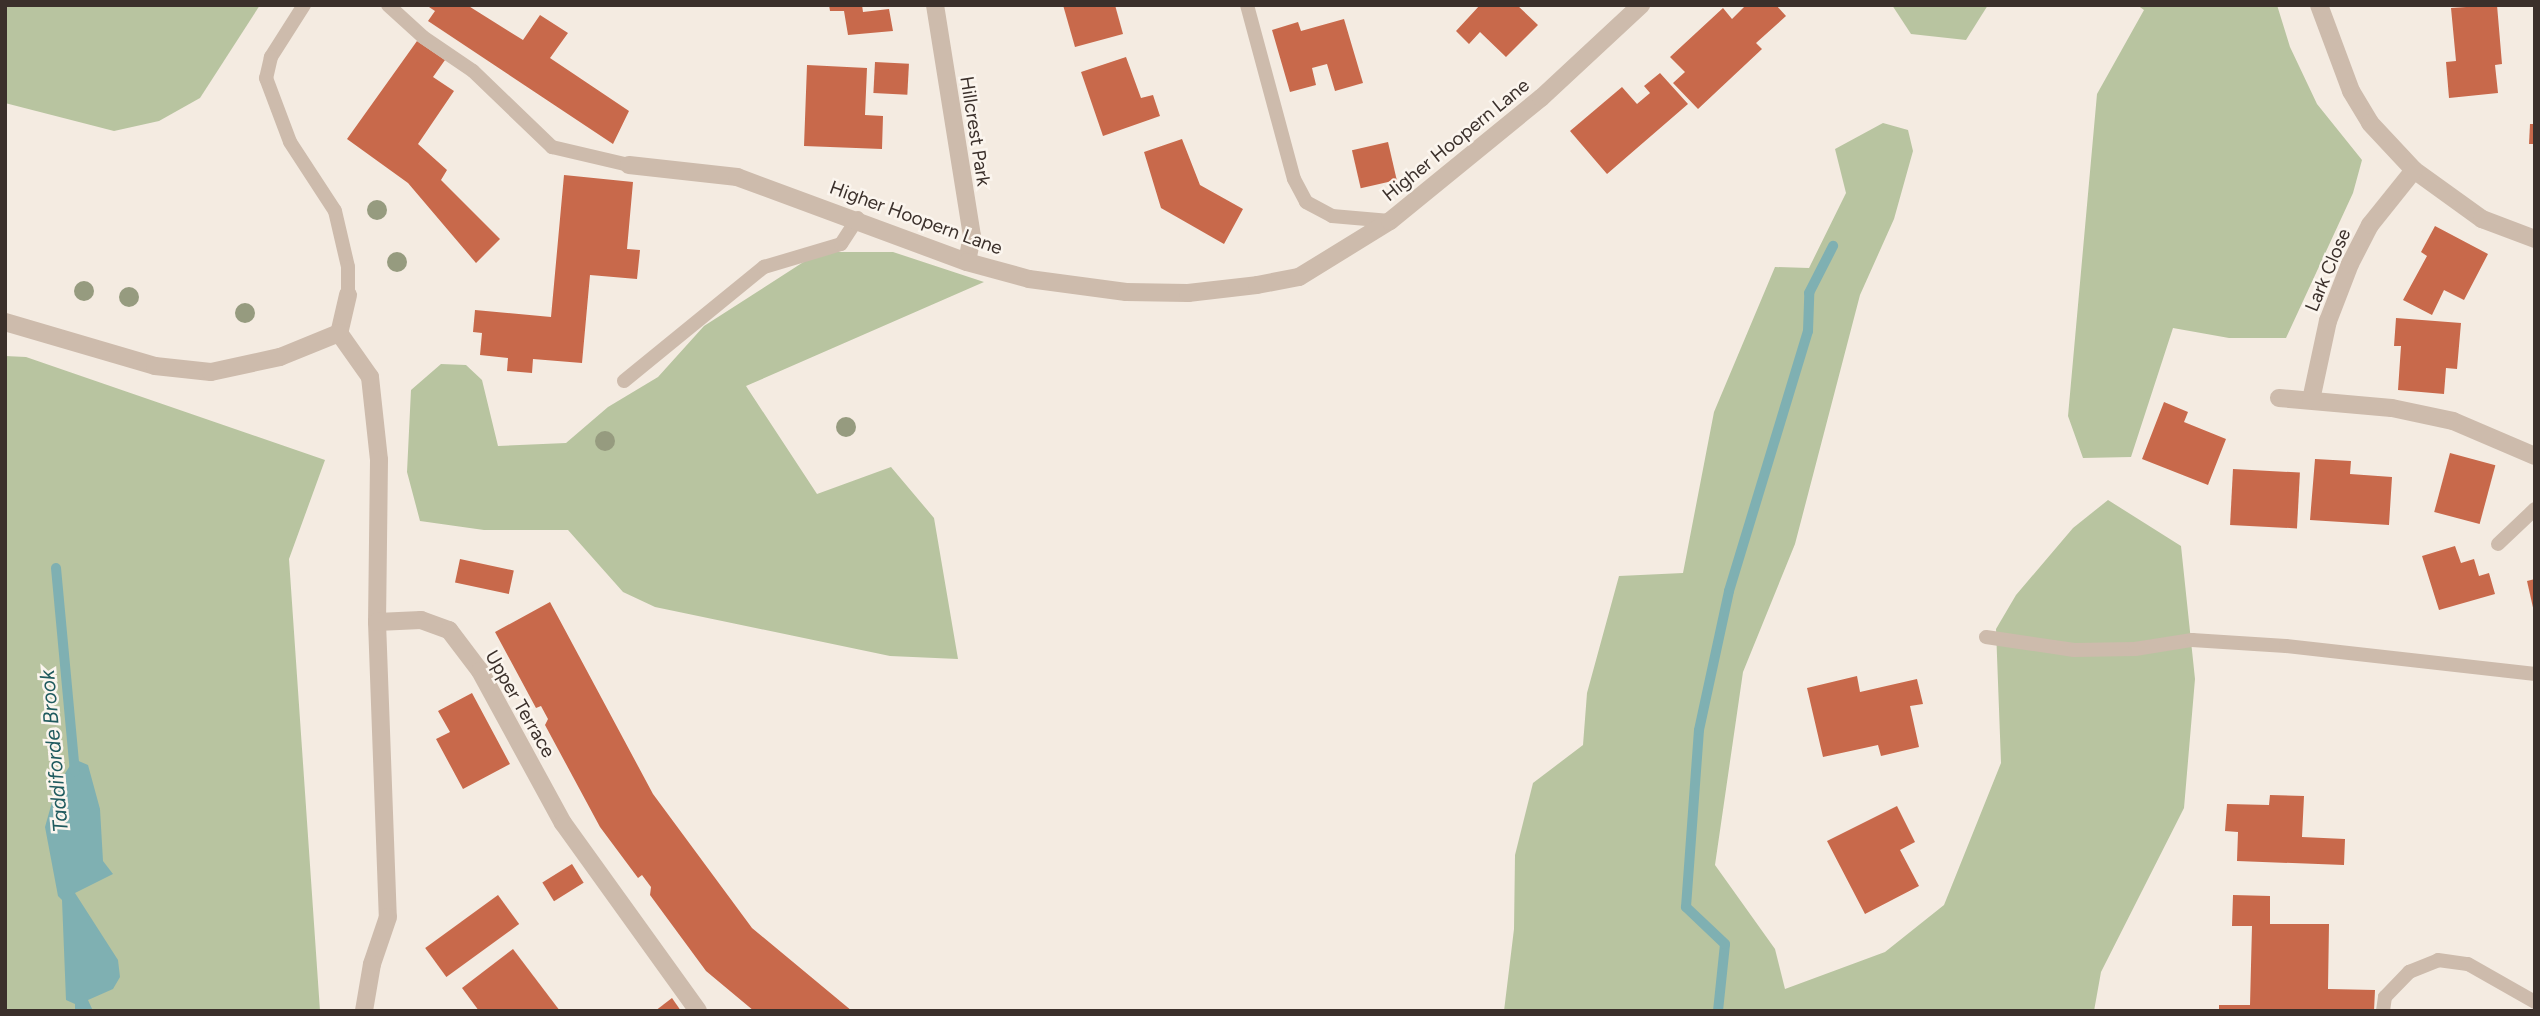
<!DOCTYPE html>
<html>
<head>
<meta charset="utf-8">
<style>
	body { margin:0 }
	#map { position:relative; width:2540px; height:1016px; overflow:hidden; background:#f4ebe1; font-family:Figtree,sans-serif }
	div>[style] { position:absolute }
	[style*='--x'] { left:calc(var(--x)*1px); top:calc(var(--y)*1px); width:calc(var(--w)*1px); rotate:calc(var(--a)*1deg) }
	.green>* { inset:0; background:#b8c4a0 }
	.water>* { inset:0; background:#7fb0b2 }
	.stream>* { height:10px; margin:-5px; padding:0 5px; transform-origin:5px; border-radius:5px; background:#7fb0b2 }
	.building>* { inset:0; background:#c8694b; transform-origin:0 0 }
	.service>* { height:14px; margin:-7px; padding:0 7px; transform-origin:7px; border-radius:7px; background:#cdbbac }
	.minor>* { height:18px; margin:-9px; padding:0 9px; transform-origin:9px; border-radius:9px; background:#cdbbac }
	.trees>* { width:20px; height:20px; margin:-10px; border-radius:50%; background:#969b7f }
	span { translate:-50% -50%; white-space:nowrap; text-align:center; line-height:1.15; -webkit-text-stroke:5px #fbf5ee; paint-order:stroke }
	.street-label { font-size:19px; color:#3b302b }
	.water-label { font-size:21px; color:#1f5a5e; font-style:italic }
	.frame { position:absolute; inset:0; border:7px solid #3b302b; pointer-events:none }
</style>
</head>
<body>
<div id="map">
	<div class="green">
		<div style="clip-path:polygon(5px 5px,260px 5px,200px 98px,159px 121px,114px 131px,5px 103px)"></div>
		<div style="clip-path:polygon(1892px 5px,1988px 5px,1966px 40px,1911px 34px)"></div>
		<div style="clip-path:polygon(2137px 5px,2277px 5px,2290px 47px,2317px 104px,2362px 160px,2353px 193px,2286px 338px,2229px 338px,2173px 328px,2131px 457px,2083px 458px,2068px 416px,2097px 94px,2144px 10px)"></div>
		<div style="clip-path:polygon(1883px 123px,1908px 130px,1913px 151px,1894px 219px,1860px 295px,1795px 544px,1743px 672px,1715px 865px,1775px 949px,1785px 989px,1885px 952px,1944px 905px,2001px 763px,1996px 629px,2016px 595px,2073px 528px,2108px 500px,2181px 546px,2195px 679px,2184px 808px,2101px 972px,2094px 1011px,1504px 1011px,1514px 929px,1515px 855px,1533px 783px,1583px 745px,1587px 693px,1619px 576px,1683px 573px,1714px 412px,1775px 267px,1809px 268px,1846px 193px,1835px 149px)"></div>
		<div style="clip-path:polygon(819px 252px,893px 252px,984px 282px,746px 386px,817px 494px,891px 467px,934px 518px,958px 659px,890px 656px,655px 607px,623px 592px,568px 530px,484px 530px,420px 521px,407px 472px,411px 390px,441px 364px,466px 365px,482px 380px,498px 446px,566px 443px,608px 407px,658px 377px,704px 326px)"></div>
		<div style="clip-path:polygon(5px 356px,26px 357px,325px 460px,289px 559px,320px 1011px,5px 1011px)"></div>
	</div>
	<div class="water">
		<div style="clip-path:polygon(74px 759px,88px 765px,100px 809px,103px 861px,113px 874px,75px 893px,118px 960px,120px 977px,113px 989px,88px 1000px,93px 1011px,75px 1011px,75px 1004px,66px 1000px,62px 900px,58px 896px,45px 827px,56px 788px)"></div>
	</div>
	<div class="stream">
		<div style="--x:56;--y:568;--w:204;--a:84.7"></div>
		<div style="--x:1718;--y:1011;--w:67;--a:-84"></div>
		<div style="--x:1725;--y:944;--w:54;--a:-136.5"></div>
		<div style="--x:1686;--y:907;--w:177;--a:-85.8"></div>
		<div style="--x:1699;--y:730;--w:142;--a:-77.8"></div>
		<div style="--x:1729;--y:591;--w:272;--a:-73.1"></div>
		<div style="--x:1808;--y:331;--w:38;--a:-88"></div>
		<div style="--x:1809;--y:293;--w:53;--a:-62.9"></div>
	</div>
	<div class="building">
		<div style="clip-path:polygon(426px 5px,467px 5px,523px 40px,540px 15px,568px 33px,550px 58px,629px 111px,613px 144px,428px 21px,435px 11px)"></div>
		<div style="clip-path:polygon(829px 5px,862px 5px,863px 12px,889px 9px,893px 31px,848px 35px,844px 11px,830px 11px)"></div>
		<div style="clip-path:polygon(1063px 5px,1115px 5px,1123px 34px,1075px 47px)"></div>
		<div style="clip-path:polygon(1480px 5px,1517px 5px,1538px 25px,1506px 57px,1480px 32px,1469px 44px,1456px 31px)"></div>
		<div style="clip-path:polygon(1746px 5px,1776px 5px,1786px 16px,1756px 43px,1762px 49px,1698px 109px,1673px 83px,1685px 72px,1670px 57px,1723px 8px,1732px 19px)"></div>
		<div style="clip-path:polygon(2497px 5px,2502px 64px,2495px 65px,2498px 93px,2449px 98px,2446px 62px,2456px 61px,2451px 8px)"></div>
		<div style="clip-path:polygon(1344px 19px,1363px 83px,1335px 91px,1327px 64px,1312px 68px,1316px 85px,1290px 92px,1272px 30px,1298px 22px,1301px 31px)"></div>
		<div style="clip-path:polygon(417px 41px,445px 60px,433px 77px,454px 91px,418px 144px,447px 170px,441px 180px,500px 239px,476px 263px,408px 183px,347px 139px)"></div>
		<div style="clip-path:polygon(1126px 57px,1141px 98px,1153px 95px,1160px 116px,1103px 136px,1081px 72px)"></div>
		<div style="left:875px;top:62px;width:34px;height:31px;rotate:3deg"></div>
		<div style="clip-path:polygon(807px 65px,867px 68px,865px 115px,883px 116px,882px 149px,804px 146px)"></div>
		<div style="clip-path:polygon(1660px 73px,1688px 104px,1607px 174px,1570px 131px,1622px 87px,1637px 104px,1650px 93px,1644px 86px)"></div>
		<div style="clip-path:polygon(2530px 124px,2535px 124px,2535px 144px,2529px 144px)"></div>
		<div style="clip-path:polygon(1182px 139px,1200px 185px,1243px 209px,1224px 244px,1161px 208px,1144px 152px)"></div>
		<div style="left:1388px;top:142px;width:39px;height:37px;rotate:77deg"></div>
		<div style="clip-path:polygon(564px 175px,633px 182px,627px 249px,640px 250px,637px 279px,590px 275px,582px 363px,533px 359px,532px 373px,507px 371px,508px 358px,480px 355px,482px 333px,473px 332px,475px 310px,551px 317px)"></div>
		<div style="clip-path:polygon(2435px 226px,2488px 254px,2464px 300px,2444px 290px,2432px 315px,2403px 300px,2427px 256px,2421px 252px)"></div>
		<div style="clip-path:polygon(2396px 318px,2461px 323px,2457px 369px,2446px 368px,2444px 394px,2398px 390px,2401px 346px,2394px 346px)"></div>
		<div style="clip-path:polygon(2164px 402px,2188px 412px,2184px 422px,2226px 439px,2208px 485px,2142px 459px)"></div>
		<div style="left:2450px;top:453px;width:47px;height:61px;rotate:15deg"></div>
		<div style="clip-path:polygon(2315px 459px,2351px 461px,2350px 474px,2392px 477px,2389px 525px,2310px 520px)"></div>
		<div style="left:2233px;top:469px;width:67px;height:56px;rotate:3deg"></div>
		<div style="clip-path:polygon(2455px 546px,2461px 563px,2474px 559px,2479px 576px,2489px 573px,2495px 594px,2439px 610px,2422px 556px)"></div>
		<div style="left:460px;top:559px;width:55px;height:24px;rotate:12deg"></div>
		<div style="clip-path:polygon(2535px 579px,2535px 612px,2534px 612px,2527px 581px)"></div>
		<div style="clip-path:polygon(550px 602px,653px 794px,752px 928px,852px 1011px,754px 1011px,706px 971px,650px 895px,651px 887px,642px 875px,638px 878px,600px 827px,545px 725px,548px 719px,541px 706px,536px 708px,495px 632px)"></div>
		<div style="clip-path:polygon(1857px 676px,1860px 692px,1917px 679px,1923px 704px,1910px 706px,1919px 747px,1881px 756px,1878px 745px,1823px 757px,1807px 688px)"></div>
		<div style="clip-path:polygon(472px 693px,510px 764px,463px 789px,436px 739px,450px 732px,438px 711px)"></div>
		<div style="clip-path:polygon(2270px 795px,2304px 796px,2302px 837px,2345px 839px,2344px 865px,2237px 861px,2238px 832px,2225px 831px,2227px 804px,2269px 805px)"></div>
		<div style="clip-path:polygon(1897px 806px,1915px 842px,1900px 850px,1919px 886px,1865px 914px,1827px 841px)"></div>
		<div style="left:572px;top:864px;width:22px;height:35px;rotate:58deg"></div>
		<div style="left:498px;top:895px;width:36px;height:90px;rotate:54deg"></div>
		<div style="clip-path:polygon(2233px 895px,2270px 896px,2270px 924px,2329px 924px,2328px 989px,2375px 990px,2374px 1011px,2219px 1011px,2219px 1005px,2250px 1005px,2252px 926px,2232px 926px)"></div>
		<div style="clip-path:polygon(513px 949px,560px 1011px,479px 1011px,462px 988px)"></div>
		<div style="clip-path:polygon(672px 998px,681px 1011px,655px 1011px)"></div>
	</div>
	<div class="service">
		<div style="--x:304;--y:5;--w:62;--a:122.4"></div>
		<div style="--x:271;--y:57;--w:22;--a:103"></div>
		<div style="--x:266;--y:78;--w:68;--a:69.4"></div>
		<div style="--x:290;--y:142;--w:82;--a:56.9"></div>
		<div style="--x:335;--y:211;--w:57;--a:76.9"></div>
		<div style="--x:348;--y:267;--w:28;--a:90"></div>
		<div style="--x:388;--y:5;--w:47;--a:42.4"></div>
		<div style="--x:423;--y:37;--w:60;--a:34.2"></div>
		<div style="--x:473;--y:71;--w:110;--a:43.9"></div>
		<div style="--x:552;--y:147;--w:79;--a:13.2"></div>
		<div style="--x:1247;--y:5;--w:180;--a:74.9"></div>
		<div style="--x:1294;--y:179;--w:26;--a:62"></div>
		<div style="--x:1306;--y:202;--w:30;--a:28"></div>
		<div style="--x:1332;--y:216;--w:58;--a:4.9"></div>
		<div style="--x:624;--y:381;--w:181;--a:-39.2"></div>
		<div style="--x:764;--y:267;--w:80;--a:-16.6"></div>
		<div style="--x:841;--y:244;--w:31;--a:-57"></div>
		<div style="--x:2498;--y:544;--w:51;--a:-43.4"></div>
		<div style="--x:1986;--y:637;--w:89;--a:8.4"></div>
		<div style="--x:2074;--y:650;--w:61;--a:-0.9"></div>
		<div style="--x:2135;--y:649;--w:58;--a:-9"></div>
		<div style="--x:2192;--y:640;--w:94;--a:3.7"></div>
		<div style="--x:2286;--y:646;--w:251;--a:6.4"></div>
		<div style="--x:2383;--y:1011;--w:14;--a:-82"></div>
		<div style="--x:2385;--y:997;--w:35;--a:-46"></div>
		<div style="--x:2409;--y:972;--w:31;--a:-22"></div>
		<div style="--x:2438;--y:960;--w:30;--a:8"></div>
		<div style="--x:2468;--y:964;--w:77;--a:29.6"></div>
	</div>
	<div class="minor">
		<div style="--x:935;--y:5;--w:234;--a:80.9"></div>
		<div style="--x:972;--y:236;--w:26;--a:101"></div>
		<div style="--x:2319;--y:5;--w:92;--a:69.6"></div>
		<div style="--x:2351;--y:91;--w:37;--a:59"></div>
		<div style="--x:2370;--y:123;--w:64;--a:46.9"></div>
		<div style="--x:2414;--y:170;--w:84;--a:35.8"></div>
		<div style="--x:2482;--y:219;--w:57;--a:20.7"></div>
		<div style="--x:629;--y:165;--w:109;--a:6.3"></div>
		<div style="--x:737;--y:177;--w:245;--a:20.3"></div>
		<div style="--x:967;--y:262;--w:64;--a:15.3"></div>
		<div style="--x:1029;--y:279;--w:98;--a:7.6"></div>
		<div style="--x:1126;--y:292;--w:62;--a:0.9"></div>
		<div style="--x:1188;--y:293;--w:69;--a:-6.6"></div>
		<div style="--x:1257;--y:285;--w:43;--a:-10.8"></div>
		<div style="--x:1299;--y:277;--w:107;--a:-31.6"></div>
		<div style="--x:1390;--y:221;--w:195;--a:-39.2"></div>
		<div style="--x:1541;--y:98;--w:137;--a:-42.9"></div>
		<div style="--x:348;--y:295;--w:39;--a:103"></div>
		<div style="--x:339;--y:333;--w:54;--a:54.8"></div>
		<div style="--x:370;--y:377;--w:83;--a:83.8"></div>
		<div style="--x:379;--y:460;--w:162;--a:90.7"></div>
		<div style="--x:377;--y:622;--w:295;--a:87.9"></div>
		<div style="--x:388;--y:917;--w:50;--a:108.8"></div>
		<div style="--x:372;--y:964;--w:48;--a:99.7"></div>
		<div style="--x:5;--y:322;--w:156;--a:16.3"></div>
		<div style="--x:155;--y:366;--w:56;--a:6.1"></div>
		<div style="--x:211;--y:372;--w:71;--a:-12.3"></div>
		<div style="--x:280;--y:357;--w:64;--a:-22.1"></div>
		<div style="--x:2279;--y:398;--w:113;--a:5.1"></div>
		<div style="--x:2392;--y:408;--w:62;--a:12"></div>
		<div style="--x:2453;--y:421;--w:89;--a:23.1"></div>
		<div style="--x:2311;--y:400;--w:81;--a:-77.9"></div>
		<div style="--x:2328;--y:321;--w:61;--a:-68.9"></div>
		<div style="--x:2350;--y:264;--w:44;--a:-62.9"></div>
		<div style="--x:2370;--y:225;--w:70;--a:-51.3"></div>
		<div style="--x:377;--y:622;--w:44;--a:-2.6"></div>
		<div style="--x:421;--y:620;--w:30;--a:20"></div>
		<div style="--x:449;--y:630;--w:51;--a:52.9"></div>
		<div style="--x:480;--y:671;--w:173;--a:61.4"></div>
		<div style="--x:563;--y:823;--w:231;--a:54.3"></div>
	</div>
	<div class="trees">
		<div style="left:377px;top:210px"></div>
		<div style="left:397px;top:262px"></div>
		<div style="left:84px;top:291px"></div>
		<div style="left:129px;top:297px"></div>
		<div style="left:245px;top:313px"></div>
		<div style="left:846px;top:427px"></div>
		<div style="left:605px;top:441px"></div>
	</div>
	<div class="street-label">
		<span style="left:975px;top:131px;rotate:81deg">Hillcrest Park</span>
		<span style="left:1456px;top:140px;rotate:-39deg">Higher Hoopern Lane</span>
		<span style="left:916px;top:218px;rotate:20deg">Higher Hoopern Lane</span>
		<span style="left:2328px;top:270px;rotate:-67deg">Lark Close</span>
		<span style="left:520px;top:704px;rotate:60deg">Upper Terrace</span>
	</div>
	<div class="water-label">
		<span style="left:54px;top:751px;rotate:-95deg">Taddiforde Brook</span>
	</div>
	<div class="frame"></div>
</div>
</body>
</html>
